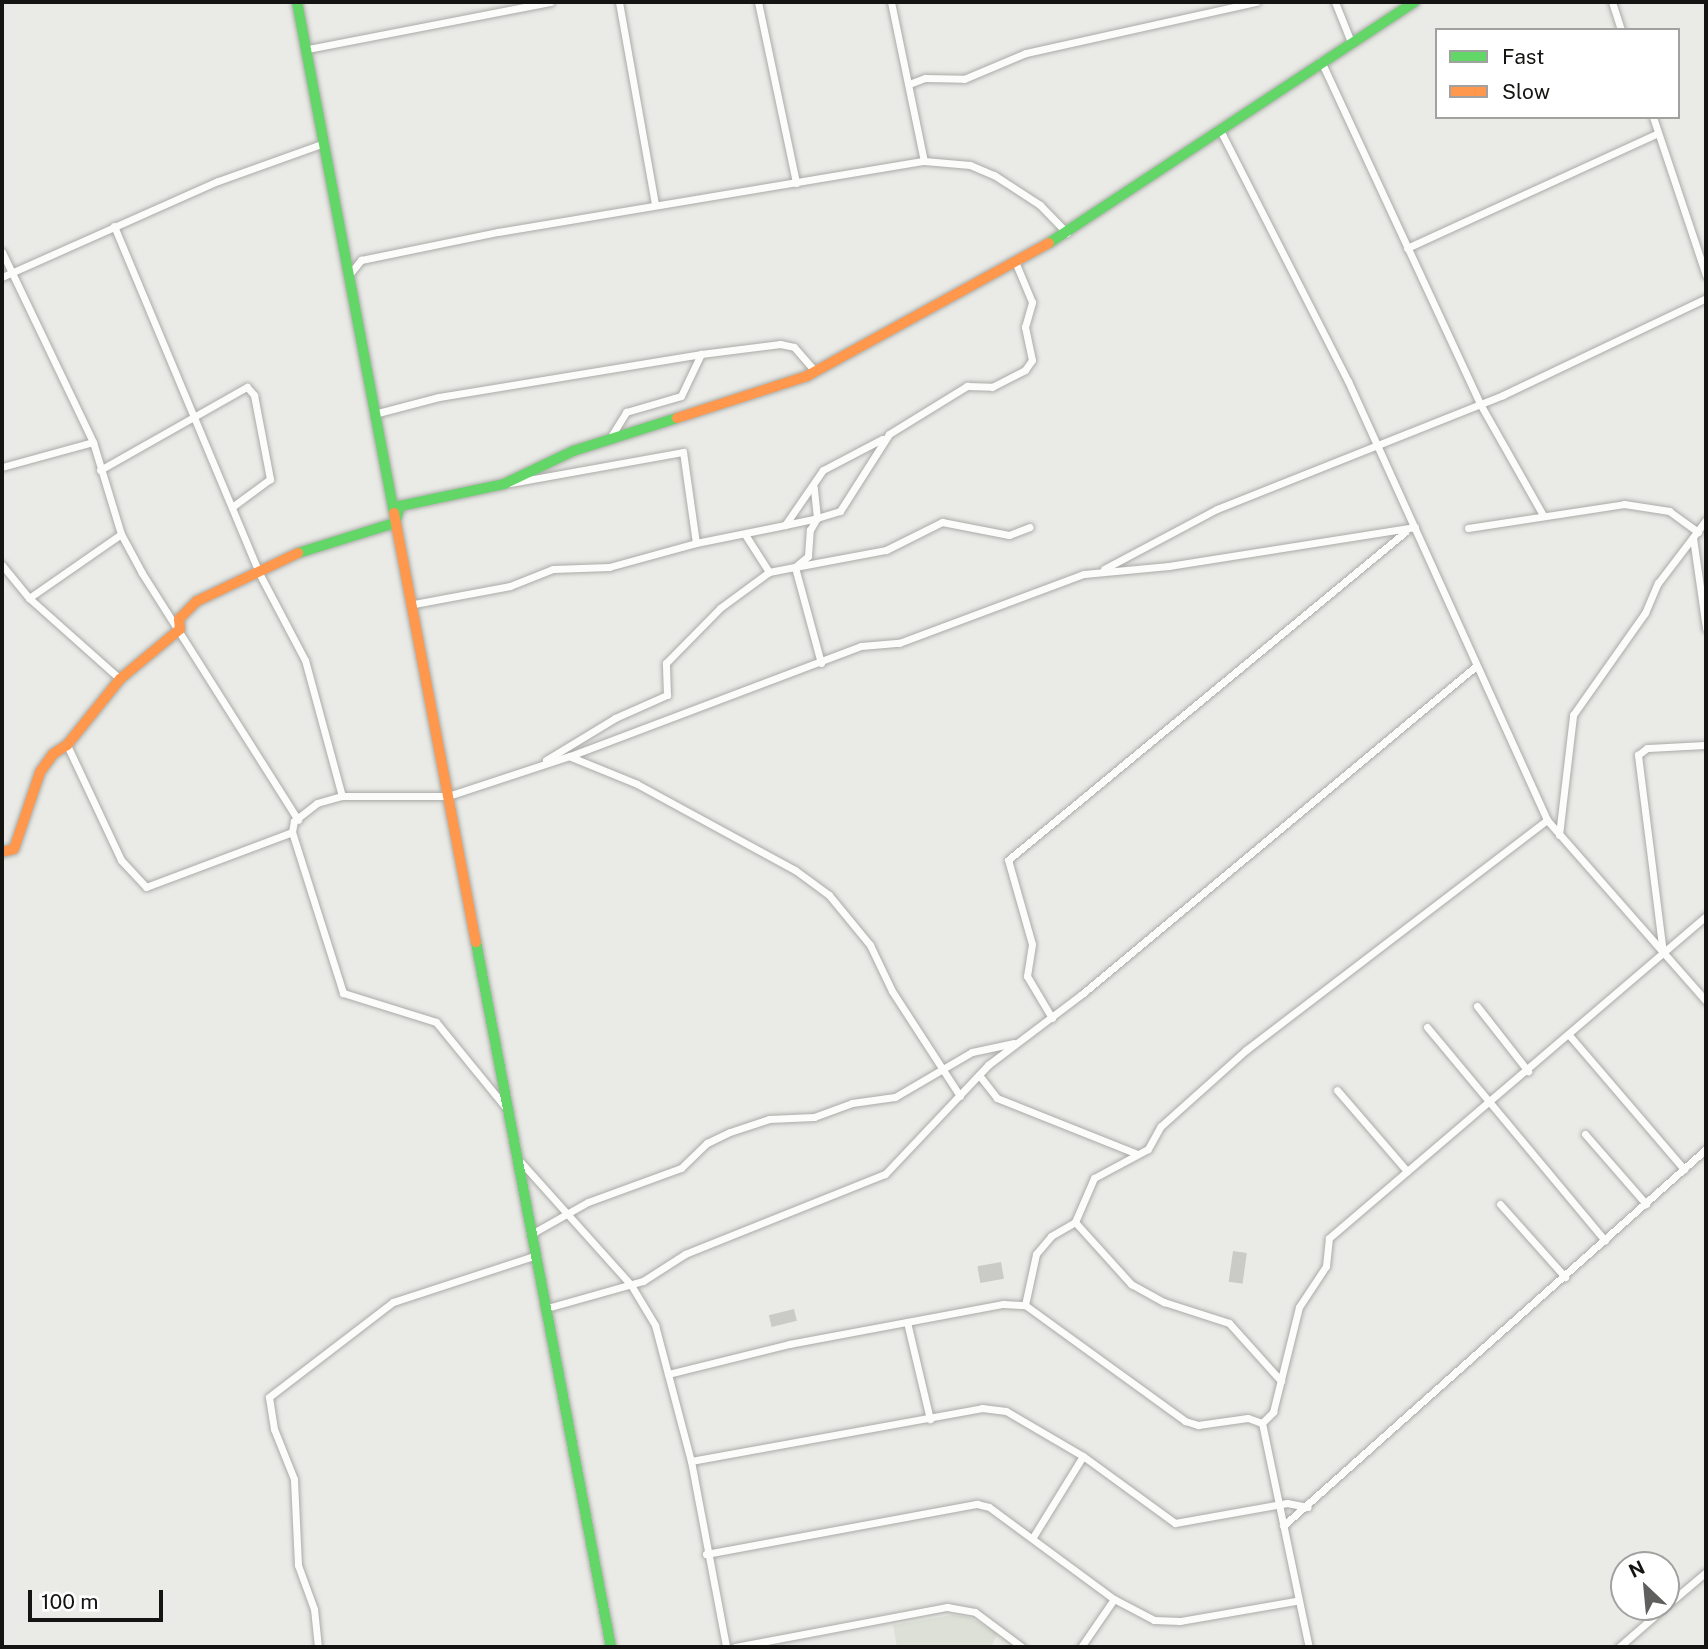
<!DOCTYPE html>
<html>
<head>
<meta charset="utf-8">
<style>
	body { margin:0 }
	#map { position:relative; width:1708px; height:1649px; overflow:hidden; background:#eaebe7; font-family:"Public Sans",sans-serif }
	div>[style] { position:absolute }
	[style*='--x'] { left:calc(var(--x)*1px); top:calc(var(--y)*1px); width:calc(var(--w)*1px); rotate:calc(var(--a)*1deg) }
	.built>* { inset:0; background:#dde0d6 }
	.building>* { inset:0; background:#cacac7; transform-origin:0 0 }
	.roads { filter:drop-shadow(0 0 2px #aaaba7) drop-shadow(0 0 2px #aaaba7) }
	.street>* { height:7px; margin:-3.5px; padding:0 3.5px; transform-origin:3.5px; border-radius:3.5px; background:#fcfcfb }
	.fast>* { height:10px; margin:-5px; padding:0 5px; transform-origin:5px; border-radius:5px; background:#63d668 }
	.slow>* { height:10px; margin:-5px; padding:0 5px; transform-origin:5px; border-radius:5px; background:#ff974d }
	span { translate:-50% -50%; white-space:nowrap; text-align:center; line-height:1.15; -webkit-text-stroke:6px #fff; paint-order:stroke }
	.frame { position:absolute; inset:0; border:4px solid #141512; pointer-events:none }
	.legend { position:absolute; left:1435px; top:28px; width:245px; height:91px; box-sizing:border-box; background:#fff; border:2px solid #a1a1a0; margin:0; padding:9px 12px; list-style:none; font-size:21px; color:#141512 }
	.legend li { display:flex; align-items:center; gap:14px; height:35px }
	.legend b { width:35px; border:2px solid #a1a1a0 }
	.north { position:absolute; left:1610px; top:1551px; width:70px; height:70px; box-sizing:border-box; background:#fff; border:2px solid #a1a1a0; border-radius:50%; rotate:334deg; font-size:19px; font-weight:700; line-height:28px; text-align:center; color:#141512 }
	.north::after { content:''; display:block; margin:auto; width:24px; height:32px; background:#5f605d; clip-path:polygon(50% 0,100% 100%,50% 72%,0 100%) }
	.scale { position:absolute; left:28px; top:1590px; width:135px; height:32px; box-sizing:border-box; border:4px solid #141512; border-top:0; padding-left:9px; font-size:21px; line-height:24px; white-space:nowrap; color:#141512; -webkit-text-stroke:5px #fff; paint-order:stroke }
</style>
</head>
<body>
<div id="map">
	<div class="built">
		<div style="clip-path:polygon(952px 1615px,969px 1617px,998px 1633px,991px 1647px,897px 1647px,893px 1625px)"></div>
	</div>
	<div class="building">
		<div style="left:1233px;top:1251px;width:14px;height:31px;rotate:8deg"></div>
		<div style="left:1001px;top:1262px;width:17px;height:24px;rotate:80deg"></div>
		<div style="left:794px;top:1309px;width:12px;height:26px;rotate:76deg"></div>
	</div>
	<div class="roads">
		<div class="street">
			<div style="--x:619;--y:2;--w:206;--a:79.9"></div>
			<div style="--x:758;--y:2;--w:185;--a:78.1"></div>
			<div style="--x:891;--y:2;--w:162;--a:78.3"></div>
			<div style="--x:1335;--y:2;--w:43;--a:68.2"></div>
			<div style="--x:1612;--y:2;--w:29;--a:72"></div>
			<div style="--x:308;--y:49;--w:247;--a:-11"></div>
			<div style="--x:1321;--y:61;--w:376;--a:65.1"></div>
			<div style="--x:1479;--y:402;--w:130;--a:60.5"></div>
			<div style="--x:909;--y:84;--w:17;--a:-21"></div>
			<div style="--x:925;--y:78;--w:39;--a:1"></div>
			<div style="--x:964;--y:79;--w:67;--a:-22.8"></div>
			<div style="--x:1026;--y:53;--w:236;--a:-12.5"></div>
			<div style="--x:1653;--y:117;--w:167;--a:71.5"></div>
			<div style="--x:1220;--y:130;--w:282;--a:63"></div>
			<div style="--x:1348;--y:381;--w:482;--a:65.6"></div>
			<div style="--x:1547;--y:820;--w:241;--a:48.7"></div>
			<div style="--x:114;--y:226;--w:374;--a:67.3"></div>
			<div style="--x:258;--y:571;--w:101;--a:62.2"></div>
			<div style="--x:305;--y:660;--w:141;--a:74.8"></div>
			<div style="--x:1407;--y:248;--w:276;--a:-24.6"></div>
			<div style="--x:2;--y:252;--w:211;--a:64.4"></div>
			<div style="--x:93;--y:442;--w:96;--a:73.1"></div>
			<div style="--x:121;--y:534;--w:44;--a:61.7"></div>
			<div style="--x:142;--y:573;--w:292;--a:57.7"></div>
			<div style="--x:348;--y:276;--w:21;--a:-51"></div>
			<div style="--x:361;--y:260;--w:140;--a:-11.6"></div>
			<div style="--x:498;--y:232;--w:432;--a:-9.5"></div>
			<div style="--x:924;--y:161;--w:46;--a:5"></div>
			<div style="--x:970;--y:165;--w:26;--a:23"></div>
			<div style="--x:994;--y:175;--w:55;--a:33.1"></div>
			<div style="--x:1040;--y:205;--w:39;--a:46"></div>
			<div style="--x:2;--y:277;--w:236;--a:-24"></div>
			<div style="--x:218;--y:181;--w:113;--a:-19.7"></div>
			<div style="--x:374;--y:414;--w:67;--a:-14.7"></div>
			<div style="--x:439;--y:397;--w:266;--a:-9.3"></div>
			<div style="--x:610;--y:438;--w:31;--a:-58"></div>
			<div style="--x:626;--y:412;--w:57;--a:-16.2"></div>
			<div style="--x:681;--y:396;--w:47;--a:-64.5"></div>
			<div style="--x:701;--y:354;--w:80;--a:-7.2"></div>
			<div style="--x:780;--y:344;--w:14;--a:12"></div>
			<div style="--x:794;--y:347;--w:33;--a:49"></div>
			<div style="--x:2;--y:467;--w:94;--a:-15.4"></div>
			<div style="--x:100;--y:470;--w:169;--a:-29.5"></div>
			<div style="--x:247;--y:387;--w:11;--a:49"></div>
			<div style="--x:254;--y:395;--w:86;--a:79.2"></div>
			<div style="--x:270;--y:479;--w:47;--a:143.6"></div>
			<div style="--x:785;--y:525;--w:33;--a:-12"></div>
			<div style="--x:817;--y:518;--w:31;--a:-96"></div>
			<div style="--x:1468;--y:528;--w:158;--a:-8.7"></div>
			<div style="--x:1624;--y:504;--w:46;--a:8.8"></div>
			<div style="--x:1669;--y:511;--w:36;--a:36"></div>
			<div style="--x:746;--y:536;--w:43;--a:57.4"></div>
			<div style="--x:1693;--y:538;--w:91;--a:81.8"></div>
			<div style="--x:696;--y:543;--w:91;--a:-11.4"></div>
			<div style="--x:785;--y:525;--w:67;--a:-55.4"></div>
			<div style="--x:823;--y:470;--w:67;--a:-27.7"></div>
			<div style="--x:2;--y:565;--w:43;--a:50.7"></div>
			<div style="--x:29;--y:598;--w:122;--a:41.7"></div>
			<div style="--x:1104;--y:569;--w:128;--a:-28"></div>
			<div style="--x:1217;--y:509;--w:308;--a:-21.7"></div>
			<div style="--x:1503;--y:395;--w:225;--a:-25.5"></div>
			<div style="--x:29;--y:598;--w:112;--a:-34.8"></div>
			<div style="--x:414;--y:604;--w:98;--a:-10.6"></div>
			<div style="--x:510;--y:586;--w:46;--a:-21.6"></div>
			<div style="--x:553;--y:569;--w:56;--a:-2"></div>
			<div style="--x:609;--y:567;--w:90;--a:-15.4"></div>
			<div style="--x:696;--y:543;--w:92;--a:-98.1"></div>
			<div style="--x:683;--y:452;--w:175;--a:169.8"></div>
			<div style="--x:821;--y:663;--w:99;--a:-105.2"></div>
			<div style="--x:795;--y:567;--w:93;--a:-10.6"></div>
			<div style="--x:886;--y:550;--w:63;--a:-26.6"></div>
			<div style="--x:942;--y:522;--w:68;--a:11"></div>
			<div style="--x:1009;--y:535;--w:22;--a:-21"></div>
			<div style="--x:67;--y:745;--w:127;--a:64.8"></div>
			<div style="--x:121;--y:860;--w:37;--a:47"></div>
			<div style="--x:146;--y:887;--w:156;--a:-20.6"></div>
			<div style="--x:292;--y:832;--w:11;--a:-80"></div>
			<div style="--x:294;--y:821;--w:29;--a:-38"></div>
			<div style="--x:317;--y:803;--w:26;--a:-16"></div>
			<div style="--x:342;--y:796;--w:106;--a:0"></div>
			<div style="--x:448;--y:796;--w:128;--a:-18.2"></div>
			<div style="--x:570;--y:756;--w:311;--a:-20.7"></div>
			<div style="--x:861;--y:646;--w:38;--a:-5"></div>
			<div style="--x:899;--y:643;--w:197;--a:-20.5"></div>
			<div style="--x:1084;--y:574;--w:85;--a:-5.4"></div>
			<div style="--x:1169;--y:566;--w:249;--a:-9"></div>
			<div style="--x:571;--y:757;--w:71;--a:22.2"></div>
			<div style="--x:637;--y:784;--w:180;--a:28.6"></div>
			<div style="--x:795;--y:870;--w:42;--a:36.3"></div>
			<div style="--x:829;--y:895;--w:65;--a:50.6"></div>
			<div style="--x:870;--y:945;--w:51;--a:64.4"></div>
			<div style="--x:892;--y:991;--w:125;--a:57.1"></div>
			<div style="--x:546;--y:760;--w:81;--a:-31.3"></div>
			<div style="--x:615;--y:718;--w:57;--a:-23.9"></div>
			<div style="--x:667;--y:695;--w:32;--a:-92"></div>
			<div style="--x:666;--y:663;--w:77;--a:-45.5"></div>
			<div style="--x:720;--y:608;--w:61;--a:-36.3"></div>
			<div style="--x:769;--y:572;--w:26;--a:-11"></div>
			<div style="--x:795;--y:567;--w:17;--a:-40"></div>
			<div style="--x:808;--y:556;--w:26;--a:-86"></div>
			<div style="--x:810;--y:530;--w:14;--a:-60"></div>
			<div style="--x:817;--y:518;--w:24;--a:-17"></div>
			<div style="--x:840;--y:511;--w:91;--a:-57.5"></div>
			<div style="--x:889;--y:434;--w:92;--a:-31.6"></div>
			<div style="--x:967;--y:386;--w:25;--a:2"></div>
			<div style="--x:992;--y:387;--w:37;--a:-27"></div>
			<div style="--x:1025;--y:370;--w:12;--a:-55"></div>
			<div style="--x:1032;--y:360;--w:34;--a:-102"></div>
			<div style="--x:1025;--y:327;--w:26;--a:-74"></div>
			<div style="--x:1032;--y:302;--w:41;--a:-112.8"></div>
			<div style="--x:292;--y:832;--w:169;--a:72.4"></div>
			<div style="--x:343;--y:993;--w:97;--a:17.3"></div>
			<div style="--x:436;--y:1022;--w:112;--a:50.8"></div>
			<div style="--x:1559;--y:835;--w:121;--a:-83.3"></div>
			<div style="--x:1573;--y:715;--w:125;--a:-54.8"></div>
			<div style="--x:1645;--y:613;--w:33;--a:-67"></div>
			<div style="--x:1658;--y:583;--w:79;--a:-52.7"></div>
			<div style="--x:1663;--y:953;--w:200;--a:-97.2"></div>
			<div style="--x:1638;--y:755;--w:11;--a:-38"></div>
			<div style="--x:1647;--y:748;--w:59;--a:-2.9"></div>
			<div style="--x:1477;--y:1006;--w:83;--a:51.9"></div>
			<div style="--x:1052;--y:1018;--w:49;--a:-120.8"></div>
			<div style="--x:1027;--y:976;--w:32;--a:-81"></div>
			<div style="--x:1032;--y:944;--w:87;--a:-105.9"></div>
			<div style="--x:1008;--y:860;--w:515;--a:-39.56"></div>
			<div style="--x:1427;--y:1027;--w:278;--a:50.2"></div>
			<div style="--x:1569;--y:1035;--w:177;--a:49.4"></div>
			<div style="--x:979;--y:1075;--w:29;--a:52"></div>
			<div style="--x:997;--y:1098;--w:149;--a:21.7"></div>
			<div style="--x:1337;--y:1090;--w:107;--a:49.2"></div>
			<div style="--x:1585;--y:1134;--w:93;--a:48.9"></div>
			<div style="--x:519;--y:1160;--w:168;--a:48.1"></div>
			<div style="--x:631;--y:1285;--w:47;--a:59"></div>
			<div style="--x:655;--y:1325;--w:141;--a:75.2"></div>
			<div style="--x:691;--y:1461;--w:189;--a:79.3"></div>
			<div style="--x:1500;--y:1204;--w:98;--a:48.3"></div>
			<div style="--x:1075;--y:1222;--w:84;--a:47.9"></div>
			<div style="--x:1131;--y:1284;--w:38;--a:29"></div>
			<div style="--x:1164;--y:1302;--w:68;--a:17.9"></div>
			<div style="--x:1229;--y:1323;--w:78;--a:48.1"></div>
			<div style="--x:533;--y:1233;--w:63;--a:-29.4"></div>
			<div style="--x:588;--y:1202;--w:99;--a:-20.1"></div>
			<div style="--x:681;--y:1168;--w:36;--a:-44"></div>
			<div style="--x:707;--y:1143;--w:25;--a:-26"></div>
			<div style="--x:730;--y:1132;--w:41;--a:-18.4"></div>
			<div style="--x:769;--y:1119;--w:45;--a:-2.5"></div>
			<div style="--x:814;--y:1117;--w:40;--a:-20.2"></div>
			<div style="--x:852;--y:1103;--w:43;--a:-7.9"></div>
			<div style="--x:895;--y:1097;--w:89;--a:-30.3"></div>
			<div style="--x:972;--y:1052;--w:43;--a:-12.1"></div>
			<div style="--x:1025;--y:1305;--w:52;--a:-77.8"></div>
			<div style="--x:1036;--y:1254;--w:23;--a:-50"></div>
			<div style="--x:1051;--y:1236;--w:28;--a:-30"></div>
			<div style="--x:1075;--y:1222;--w:48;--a:-66.6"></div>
			<div style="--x:1094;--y:1178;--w:61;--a:-28.2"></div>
			<div style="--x:1148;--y:1149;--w:26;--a:-61"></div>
			<div style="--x:1161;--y:1126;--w:114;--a:-41.8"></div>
			<div style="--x:1246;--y:1050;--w:379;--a:-37.4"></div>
			<div style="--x:547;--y:1308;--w:100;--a:-15.7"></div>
			<div style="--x:643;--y:1281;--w:50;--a:-32.7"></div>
			<div style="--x:685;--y:1254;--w:215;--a:-21.8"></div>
			<div style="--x:885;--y:1174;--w:150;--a:-46.6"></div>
			<div style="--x:988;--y:1065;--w:118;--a:-37.1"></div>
			<div style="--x:1082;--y:994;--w:513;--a:-39.78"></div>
			<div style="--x:907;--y:1322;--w:100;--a:76.7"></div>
			<div style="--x:668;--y:1374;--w:125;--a:-13.9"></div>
			<div style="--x:789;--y:1344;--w:218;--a:-10.6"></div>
			<div style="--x:1003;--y:1304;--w:22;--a:3"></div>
			<div style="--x:1025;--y:1305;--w:198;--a:35.9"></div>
			<div style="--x:1185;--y:1421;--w:14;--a:17"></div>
			<div style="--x:1198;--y:1425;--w:50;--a:-8"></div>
			<div style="--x:1248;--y:1418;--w:15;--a:20"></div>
			<div style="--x:1262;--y:1423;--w:229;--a:78.2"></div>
			<div style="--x:1262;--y:1423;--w:16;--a:-45"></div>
			<div style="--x:1273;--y:1412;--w:108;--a:-76.1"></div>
			<div style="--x:1299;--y:1307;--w:49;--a:-56.6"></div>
			<div style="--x:1326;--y:1266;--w:28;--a:-84"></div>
			<div style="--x:1329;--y:1238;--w:496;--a:-40.5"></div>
			<div style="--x:691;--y:1461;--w:296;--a:-10.3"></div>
			<div style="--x:982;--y:1408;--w:24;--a:7"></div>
			<div style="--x:1006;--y:1411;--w:89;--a:30.3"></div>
			<div style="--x:1083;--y:1456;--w:114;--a:36.1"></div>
			<div style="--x:1175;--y:1523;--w:114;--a:-10.1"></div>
			<div style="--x:1287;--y:1503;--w:21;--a:11"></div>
			<div style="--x:1283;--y:1526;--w:567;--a:-41.71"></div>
			<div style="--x:1033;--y:1537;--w:95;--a:-58.3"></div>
			<div style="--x:706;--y:1554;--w:276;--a:-10.5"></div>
			<div style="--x:977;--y:1504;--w:12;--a:14"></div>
			<div style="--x:989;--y:1507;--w:155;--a:36.4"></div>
			<div style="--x:1114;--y:1599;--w:45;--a:27.7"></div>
			<div style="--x:1154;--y:1620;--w:26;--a:2"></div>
			<div style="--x:1180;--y:1621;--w:118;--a:-9.8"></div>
			<div style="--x:1666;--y:1606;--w:52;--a:-40.4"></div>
			<div style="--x:318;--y:1647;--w:38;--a:-96"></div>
			<div style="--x:314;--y:1609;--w:47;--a:-110"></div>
			<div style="--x:298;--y:1565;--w:86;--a:-92.7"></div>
			<div style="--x:294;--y:1479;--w:54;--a:-111.8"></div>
			<div style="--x:274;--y:1429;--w:32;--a:-99"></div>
			<div style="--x:269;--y:1397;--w:156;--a:-37.5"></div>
			<div style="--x:393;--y:1302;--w:151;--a:-18.1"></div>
			<div style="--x:735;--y:1647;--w:216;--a:-10.7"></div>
			<div style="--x:947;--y:1607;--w:28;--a:10"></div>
			<div style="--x:975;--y:1612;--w:59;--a:36.7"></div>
			<div style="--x:1081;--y:1647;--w:58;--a:-55.5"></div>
			<div style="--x:1619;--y:1647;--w:61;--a:-41"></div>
		</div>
		<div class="fast">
			<div style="--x:297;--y:2;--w:520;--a:79.25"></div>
			<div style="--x:1049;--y:243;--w:438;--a:-33.4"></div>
			<div style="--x:298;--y:553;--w:102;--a:-17.2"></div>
			<div style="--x:395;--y:523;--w:18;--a:-74"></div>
			<div style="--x:400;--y:506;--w:106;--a:-11.9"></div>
			<div style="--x:504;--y:484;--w:76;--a:-25.6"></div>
			<div style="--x:573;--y:451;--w:109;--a:-17.6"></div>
			<div style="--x:476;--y:942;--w:718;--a:79.16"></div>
		</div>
		<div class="slow">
			<div style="--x:677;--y:418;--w:137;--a:-17.9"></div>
			<div style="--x:807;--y:376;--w:276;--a:-28.8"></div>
			<div style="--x:394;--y:513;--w:437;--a:79.2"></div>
			<div style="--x:2;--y:852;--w:12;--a:-14"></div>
			<div style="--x:14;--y:849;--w:81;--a:-71.3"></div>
			<div style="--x:40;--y:772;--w:22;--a:-54"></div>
			<div style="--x:53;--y:754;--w:17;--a:-33"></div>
			<div style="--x:67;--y:745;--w:85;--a:-51.2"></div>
			<div style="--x:120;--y:679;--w:78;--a:-39.8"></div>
			<div style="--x:180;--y:629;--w:10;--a:-96"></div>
			<div style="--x:179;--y:619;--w:25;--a:-45"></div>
			<div style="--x:197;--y:601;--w:112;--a:-25.4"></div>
		</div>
	</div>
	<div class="frame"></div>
	<ul class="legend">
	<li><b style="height:9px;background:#63d668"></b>Fast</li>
	<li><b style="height:9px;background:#ff974d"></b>Slow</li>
	</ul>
	<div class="north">N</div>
	<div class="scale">100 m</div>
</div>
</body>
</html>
